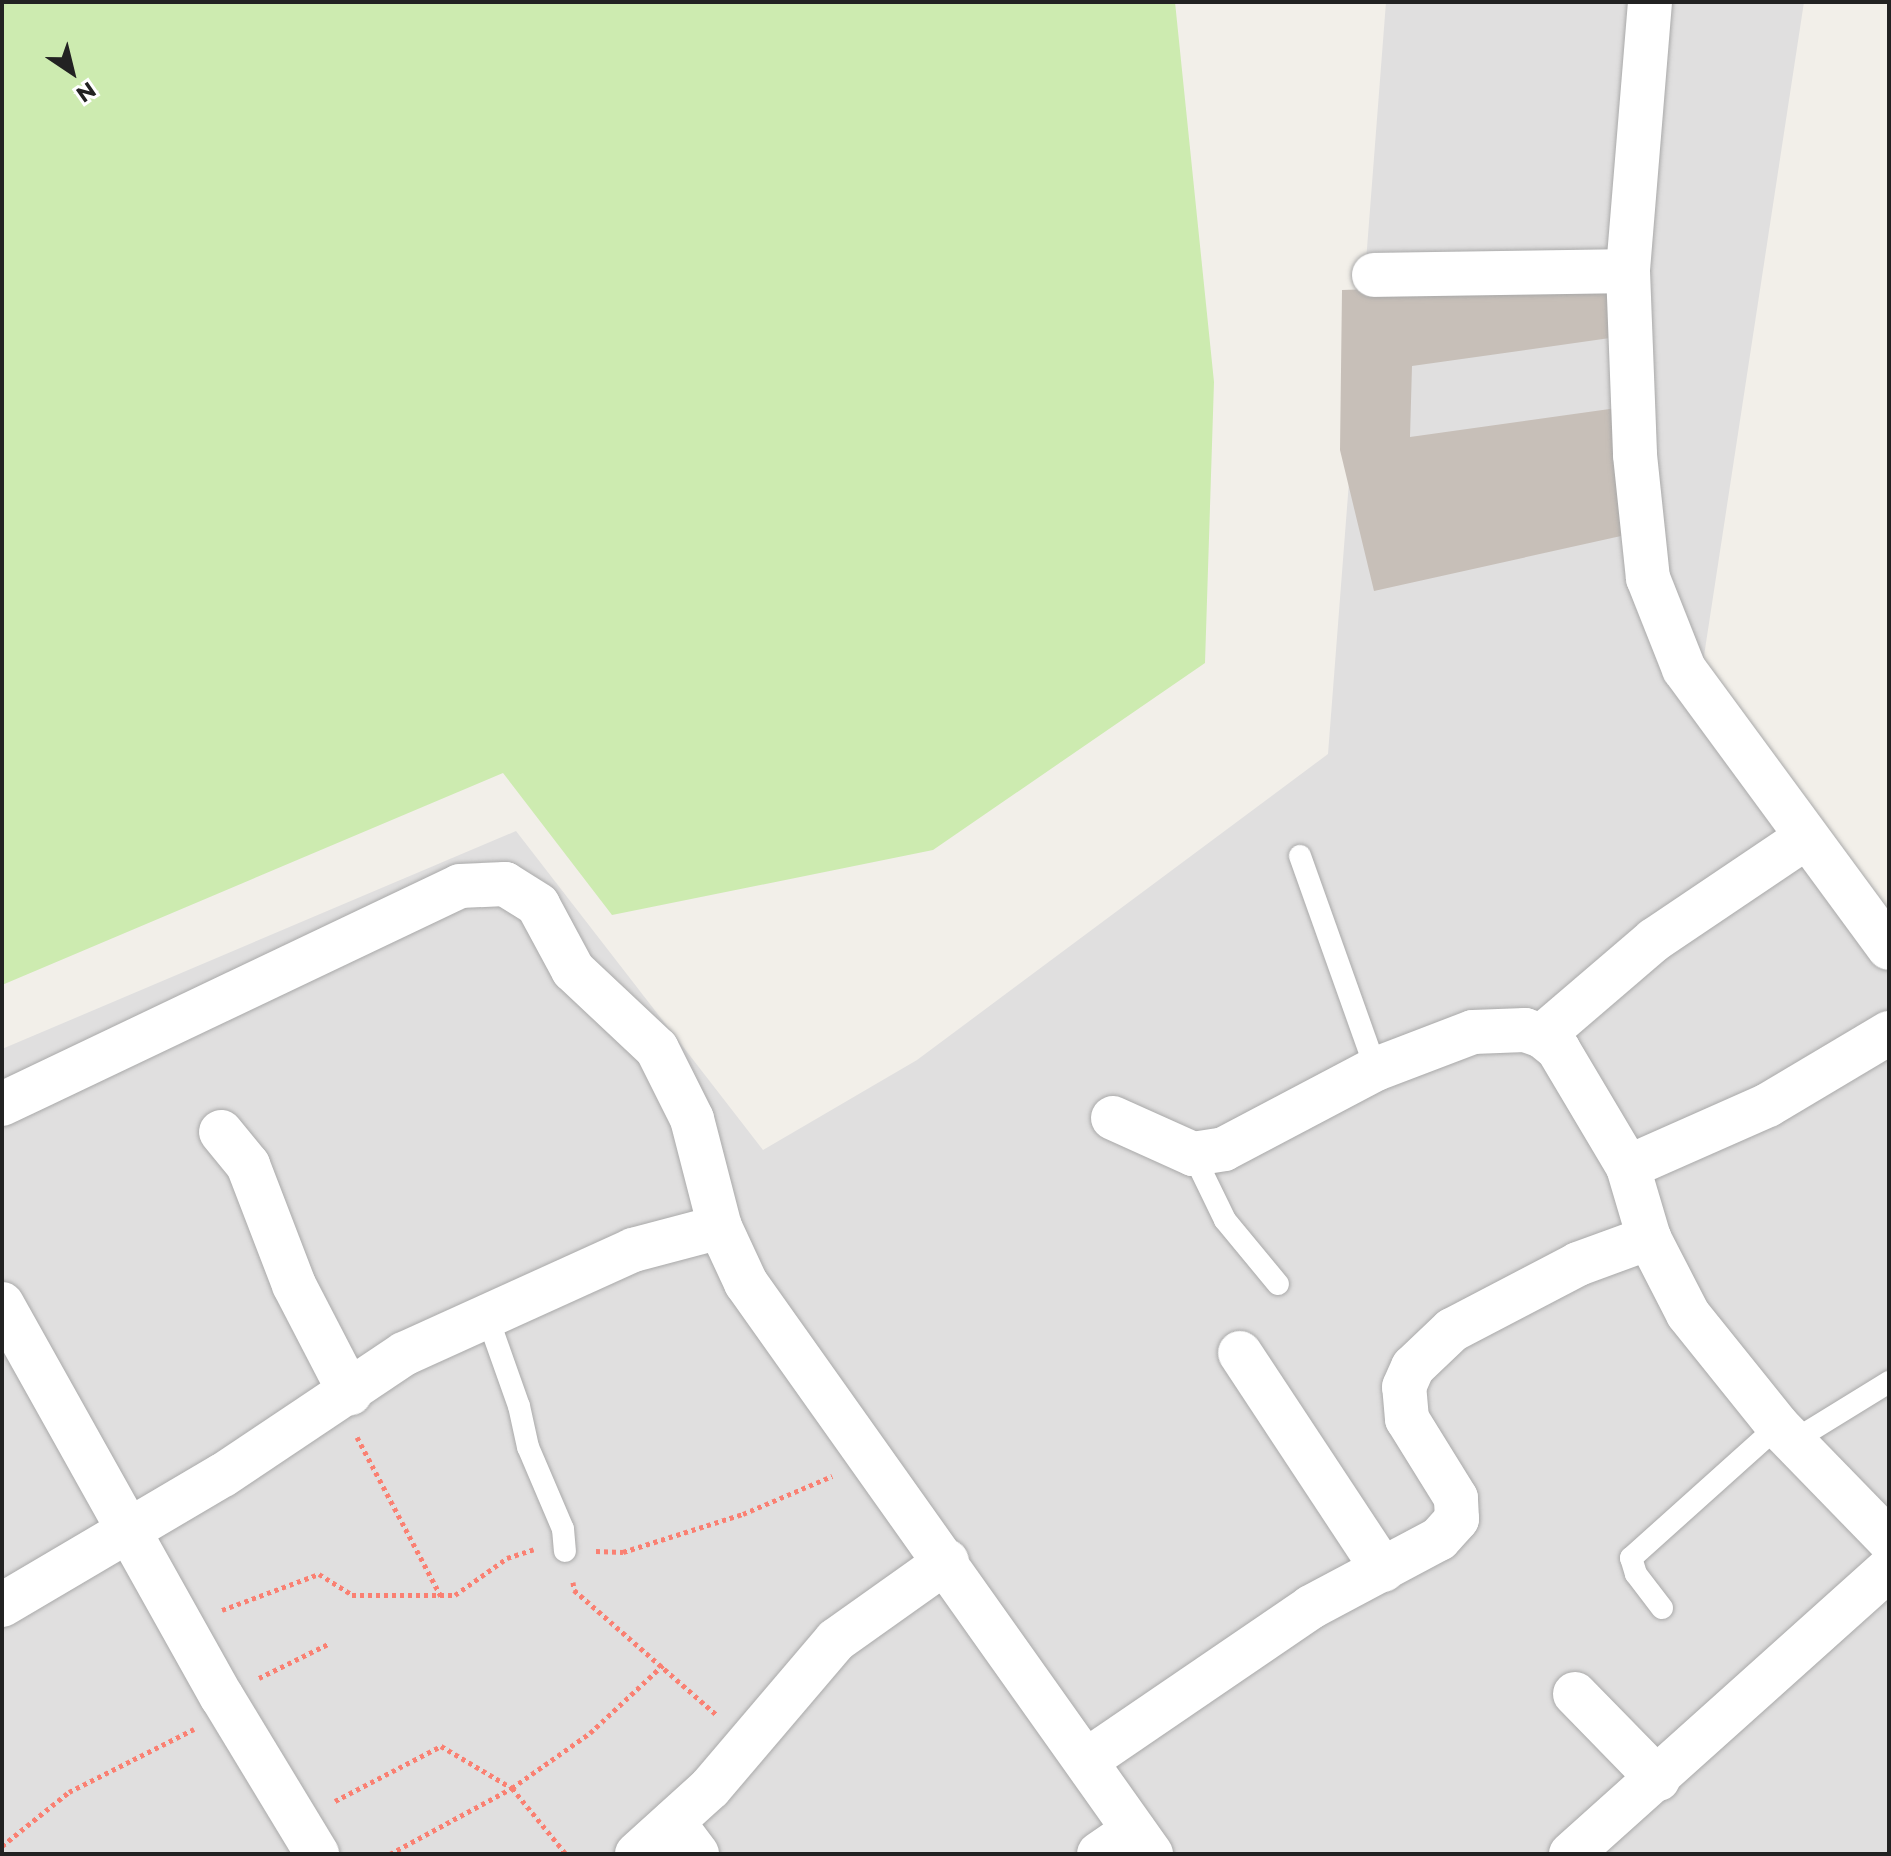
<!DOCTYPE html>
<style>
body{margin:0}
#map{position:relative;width:1891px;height:1856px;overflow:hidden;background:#f2efe9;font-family:Montserrat,sans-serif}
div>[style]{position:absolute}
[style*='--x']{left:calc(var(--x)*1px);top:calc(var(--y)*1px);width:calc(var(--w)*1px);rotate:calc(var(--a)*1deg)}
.residential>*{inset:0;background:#e0dfdf}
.grass>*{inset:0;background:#cdebb0}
.building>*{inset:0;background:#c7bfb8}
.path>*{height:5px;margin-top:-2.5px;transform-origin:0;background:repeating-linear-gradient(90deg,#fa8072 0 4px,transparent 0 8px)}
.roads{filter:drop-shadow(0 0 2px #a9a9a9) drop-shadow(0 0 2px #a9a9a9)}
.service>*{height:22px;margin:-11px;padding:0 11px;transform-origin:11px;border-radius:11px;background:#fff}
.minor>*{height:44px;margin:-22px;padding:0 22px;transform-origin:22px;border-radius:22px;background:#fff}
span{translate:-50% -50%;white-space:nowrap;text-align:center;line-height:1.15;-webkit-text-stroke:6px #fff;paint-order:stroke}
.frame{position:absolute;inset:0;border:4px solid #222;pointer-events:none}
.north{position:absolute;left:32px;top:32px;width:80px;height:80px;-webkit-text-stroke:6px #fff;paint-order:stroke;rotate:145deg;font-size:22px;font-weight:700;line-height:32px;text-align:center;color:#222}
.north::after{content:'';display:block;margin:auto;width:28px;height:36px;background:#222;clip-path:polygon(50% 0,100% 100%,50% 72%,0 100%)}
</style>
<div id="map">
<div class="residential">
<div style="clip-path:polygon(1386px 2px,1804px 2px,1702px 669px,1889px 935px,1889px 1854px,2px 1854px,2px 1049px,516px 831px,763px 1150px,917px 1060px,1328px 754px)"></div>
</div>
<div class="grass">
<div style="clip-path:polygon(2px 2px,1175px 2px,1214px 382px,1205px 663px,933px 850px,612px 915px,503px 773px,2px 985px)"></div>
</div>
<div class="building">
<div style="clip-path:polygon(1613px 281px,1610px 338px,1412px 366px,1410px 437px,1624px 407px,1630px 534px,1374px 591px,1340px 450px,1342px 290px)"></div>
</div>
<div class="path">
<div style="--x:357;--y:1437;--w:180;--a:62.2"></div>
<div style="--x:596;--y:1551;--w:27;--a:2"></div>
<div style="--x:623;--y:1552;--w:126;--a:-17.6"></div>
<div style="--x:743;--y:1514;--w:97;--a:-23.1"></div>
<div style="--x:573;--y:1582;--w:8;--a:83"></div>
<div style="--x:574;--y:1590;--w:190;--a:41.2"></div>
<div style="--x:222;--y:1610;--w:103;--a:-20.4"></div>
<div style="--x:319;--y:1574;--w:39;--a:32"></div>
<div style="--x:352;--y:1595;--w:103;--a:0"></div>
<div style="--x:455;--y:1595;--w:64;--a:-35.4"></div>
<div style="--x:507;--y:1558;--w:28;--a:-18"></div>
<div style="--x:259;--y:1678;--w:77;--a:-26.2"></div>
<div style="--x:335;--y:1801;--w:119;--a:-27.4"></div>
<div style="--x:441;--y:1746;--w:82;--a:30.6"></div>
<div style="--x:512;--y:1788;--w:85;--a:50.7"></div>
<div style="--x:2;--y:1846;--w:86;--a:-38.9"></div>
<div style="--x:69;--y:1792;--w:140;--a:-26.7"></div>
<div style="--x:390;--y:1854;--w:139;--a:-28.4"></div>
<div style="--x:512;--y:1788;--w:95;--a:-35.2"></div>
<div style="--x:590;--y:1733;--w:101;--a:-43"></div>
</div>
<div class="roads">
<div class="service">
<div style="--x:1300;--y:856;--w:226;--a:70.4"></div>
<div style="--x:1193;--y:1154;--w:73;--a:64.1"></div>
<div style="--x:1225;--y:1220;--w:83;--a:50.4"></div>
<div style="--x:486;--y:1313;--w:99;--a:70.5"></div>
<div style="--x:519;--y:1406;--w:42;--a:77.6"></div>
<div style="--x:528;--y:1447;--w:89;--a:66.9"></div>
<div style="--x:563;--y:1529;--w:22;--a:85"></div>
<div style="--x:1793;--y:1441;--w:113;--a:-31.6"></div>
<div style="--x:1662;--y:1608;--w:43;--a:-127.4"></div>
<div style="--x:1636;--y:1574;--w:17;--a:-107"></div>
<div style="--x:1631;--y:1558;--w:198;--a:-41.9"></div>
</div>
<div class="minor">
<div style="--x:1650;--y:2;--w:270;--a:94.7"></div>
<div style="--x:1628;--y:271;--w:184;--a:87.8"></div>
<div style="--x:1635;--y:455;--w:124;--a:84"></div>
<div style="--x:1648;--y:578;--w:98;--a:68.4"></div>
<div style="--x:1684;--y:669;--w:346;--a:53.7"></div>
<div style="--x:1374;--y:275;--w:254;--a:-0.9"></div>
<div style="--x:1542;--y:1036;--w:148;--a:-40.6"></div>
<div style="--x:1654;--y:940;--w:182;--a:-34"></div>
<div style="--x:2;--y:1104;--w:507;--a:-25.45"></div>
<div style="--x:460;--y:886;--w:45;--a:-2.5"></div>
<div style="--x:505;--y:884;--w:39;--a:32"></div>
<div style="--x:538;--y:905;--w:74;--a:61.7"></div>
<div style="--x:573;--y:970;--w:115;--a:43.2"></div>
<div style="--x:657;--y:1049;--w:78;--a:63.4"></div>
<div style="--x:692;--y:1119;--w:112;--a:75.5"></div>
<div style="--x:720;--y:1227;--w:62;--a:65.1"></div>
<div style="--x:746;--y:1283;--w:700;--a:54.65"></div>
<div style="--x:1113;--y:1118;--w:88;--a:24.2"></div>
<div style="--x:1193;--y:1154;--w:31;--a:-9"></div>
<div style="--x:1224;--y:1149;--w:172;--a:-27.8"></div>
<div style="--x:1376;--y:1069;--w:104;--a:-20.9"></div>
<div style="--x:1473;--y:1032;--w:52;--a:-2.2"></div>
<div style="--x:1525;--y:1030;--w:18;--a:19"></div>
<div style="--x:1542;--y:1036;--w:21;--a:39"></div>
<div style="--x:1558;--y:1049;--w:137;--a:59.3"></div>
<div style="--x:1628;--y:1167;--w:74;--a:73.5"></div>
<div style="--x:1649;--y:1238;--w:85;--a:62.8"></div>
<div style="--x:1688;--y:1314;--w:144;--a:51.2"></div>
<div style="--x:1778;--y:1426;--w:159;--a:45.8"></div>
<div style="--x:221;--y:1132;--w:43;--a:50.7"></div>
<div style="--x:248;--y:1165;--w:129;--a:69"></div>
<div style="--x:294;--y:1285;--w:122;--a:62.6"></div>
<div style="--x:1628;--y:1167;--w:153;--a:-23.9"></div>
<div style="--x:1768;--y:1105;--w:141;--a:-30.8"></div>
<div style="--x:2;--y:1304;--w:450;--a:60.8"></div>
<div style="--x:222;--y:1697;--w:184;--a:58.8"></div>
<div style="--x:1240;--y:1353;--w:260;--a:56.6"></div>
<div style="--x:2;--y:1605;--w:256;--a:-30.5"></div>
<div style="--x:223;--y:1475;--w:218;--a:-33.8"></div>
<div style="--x:404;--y:1354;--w:252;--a:-24.4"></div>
<div style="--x:633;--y:1250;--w:90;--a:-14.8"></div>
<div style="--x:1575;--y:1694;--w:119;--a:45.7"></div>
<div style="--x:1087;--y:1760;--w:271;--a:-34.3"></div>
<div style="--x:1311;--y:1607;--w:145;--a:-28"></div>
<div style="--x:1439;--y:1539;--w:27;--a:-48"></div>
<div style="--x:1457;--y:1519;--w:21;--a:-93"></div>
<div style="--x:1456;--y:1498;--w:93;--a:-121.8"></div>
<div style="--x:1407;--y:1419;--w:32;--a:-95"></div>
<div style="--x:1404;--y:1387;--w:22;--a:-66"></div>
<div style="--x:1413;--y:1367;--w:54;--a:-43.5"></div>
<div style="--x:1452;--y:1330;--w:142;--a:-27.6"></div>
<div style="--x:1578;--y:1264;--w:76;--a:-20.1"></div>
<div style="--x:673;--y:1822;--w:40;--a:53"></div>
<div style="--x:637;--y:1854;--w:98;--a:-42.1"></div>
<div style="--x:710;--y:1788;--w:194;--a:-49.6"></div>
<div style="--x:836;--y:1640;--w:136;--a:-35.4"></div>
<div style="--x:1099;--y:1854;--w:42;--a:-34.4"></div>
<div style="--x:1571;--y:1854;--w:427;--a:-41.9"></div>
</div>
</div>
<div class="frame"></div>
<div class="north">N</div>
</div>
